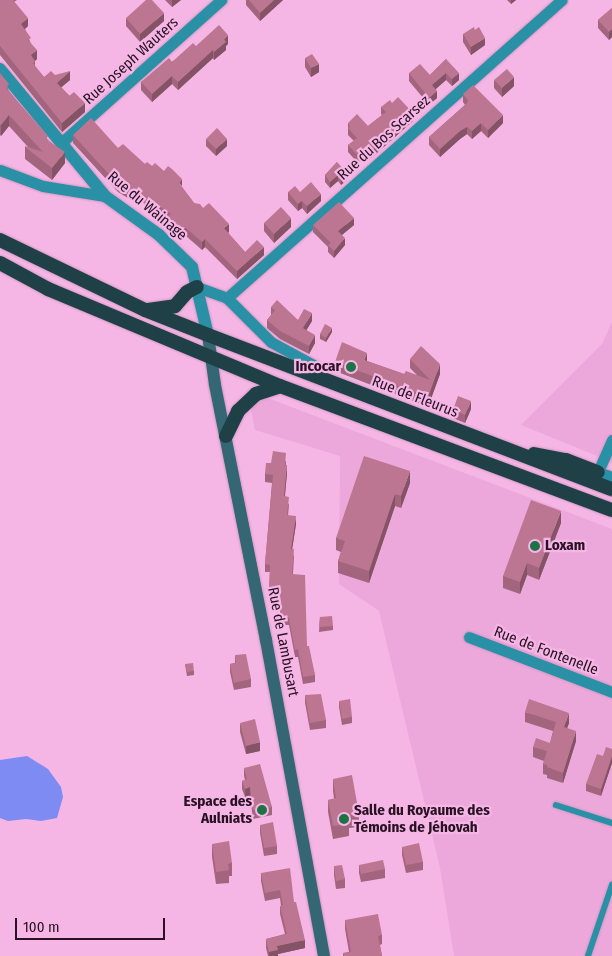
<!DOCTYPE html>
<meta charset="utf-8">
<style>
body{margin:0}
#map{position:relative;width:612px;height:956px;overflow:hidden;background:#f5b6e5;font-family:"Fira Sans Condensed",sans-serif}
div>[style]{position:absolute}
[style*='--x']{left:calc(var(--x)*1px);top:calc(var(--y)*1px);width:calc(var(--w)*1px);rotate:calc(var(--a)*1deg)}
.built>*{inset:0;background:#eca8db}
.water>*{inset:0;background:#7d8bf2}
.roads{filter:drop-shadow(0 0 1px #d098c2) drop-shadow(0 0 1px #d098c2)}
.service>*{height:5.5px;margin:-2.75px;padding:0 2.75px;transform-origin:2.75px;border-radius:2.75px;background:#2990a6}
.minor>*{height:11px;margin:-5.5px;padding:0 5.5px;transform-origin:5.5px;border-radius:5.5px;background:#2990a6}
.tertiary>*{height:12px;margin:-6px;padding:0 6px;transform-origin:6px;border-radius:6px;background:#2990a6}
.secondary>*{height:12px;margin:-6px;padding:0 6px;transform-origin:6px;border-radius:6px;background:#346673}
.trunk>*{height:14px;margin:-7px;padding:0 7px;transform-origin:7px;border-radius:7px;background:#204048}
.wall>*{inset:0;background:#a3657d}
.shaded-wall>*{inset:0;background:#845366}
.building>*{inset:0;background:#bd7691}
.dots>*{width:14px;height:14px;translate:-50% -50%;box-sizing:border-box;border:2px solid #f5b6e5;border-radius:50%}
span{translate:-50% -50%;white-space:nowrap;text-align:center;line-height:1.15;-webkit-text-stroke:4.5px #f5b6e5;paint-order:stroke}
.street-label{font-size:15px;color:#271122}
.poi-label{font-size:15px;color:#271122;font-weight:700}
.right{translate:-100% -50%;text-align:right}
.left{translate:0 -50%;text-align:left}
.scale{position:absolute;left:15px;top:918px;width:150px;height:22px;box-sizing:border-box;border:2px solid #271122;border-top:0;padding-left:6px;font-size:15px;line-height:18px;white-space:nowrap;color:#271122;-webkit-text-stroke:4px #f5b6e5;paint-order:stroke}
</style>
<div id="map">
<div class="built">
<div style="clip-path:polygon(612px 322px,612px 462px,521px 425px,602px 344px)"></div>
<div style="clip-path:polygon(247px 390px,612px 529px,612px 956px,454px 956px,440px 868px,379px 611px,339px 584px,340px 456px,255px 430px)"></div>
</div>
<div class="water">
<div style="clip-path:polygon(27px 756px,48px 769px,61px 787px,63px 797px,57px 818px,41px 821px,26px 819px,8px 821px,0 818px,0 760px)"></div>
</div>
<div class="roads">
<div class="service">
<div style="--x:556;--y:805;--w:59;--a:17.8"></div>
<div style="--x:588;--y:956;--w:75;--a:-71.3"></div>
</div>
<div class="minor">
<div style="--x:61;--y:143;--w:215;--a:-41.8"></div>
<div style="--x:0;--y:170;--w:46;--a:20.4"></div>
<div style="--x:43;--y:186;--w:63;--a:9.2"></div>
<div style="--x:197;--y:287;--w:32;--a:20"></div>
<div style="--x:227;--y:298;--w:62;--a:45"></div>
<div style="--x:271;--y:342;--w:50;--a:28.6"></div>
<div style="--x:227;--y:298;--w:448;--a:-41.7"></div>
<div style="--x:612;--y:440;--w:35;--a:114"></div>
<div style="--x:598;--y:472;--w:15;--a:20"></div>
<div style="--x:469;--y:637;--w:153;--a:21"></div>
</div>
<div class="tertiary">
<div style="--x:0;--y:69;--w:165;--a:50.4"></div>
<div style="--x:105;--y:196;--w:67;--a:35.8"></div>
<div style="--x:159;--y:235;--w:46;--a:44.1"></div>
<div style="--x:192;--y:267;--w:70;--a:76.8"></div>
</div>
<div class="secondary">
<div style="--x:208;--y:335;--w:50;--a:82"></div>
<div style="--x:215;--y:385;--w:260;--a:78.7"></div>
<div style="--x:266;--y:640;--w:321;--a:79.6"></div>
</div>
<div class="trunk">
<div style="--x:0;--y:240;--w:161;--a:25.8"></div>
<div style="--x:145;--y:310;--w:68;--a:21.6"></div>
<div style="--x:208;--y:335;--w:432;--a:20.9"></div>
<div style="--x:0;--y:263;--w:55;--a:28.4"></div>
<div style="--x:48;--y:289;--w:251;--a:22.7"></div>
<div style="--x:280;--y:386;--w:354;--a:20.5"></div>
<div style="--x:148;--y:310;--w:27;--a:-8"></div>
<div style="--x:175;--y:306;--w:18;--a:-49"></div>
<div style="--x:187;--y:292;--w:11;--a:-27"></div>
<div style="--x:226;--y:436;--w:28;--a:-64"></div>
<div style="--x:238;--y:411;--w:25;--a:-43"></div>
<div style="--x:256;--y:394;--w:25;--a:-18"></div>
<div style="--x:534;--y:454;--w:33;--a:11"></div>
<div style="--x:566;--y:460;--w:34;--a:21"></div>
</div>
</div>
<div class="wall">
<div style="clip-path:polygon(0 0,17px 0,14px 2px,28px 26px,25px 29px,37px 59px,35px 61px,35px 67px,44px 77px,55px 75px,70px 80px,61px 87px,85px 112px,62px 132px,0 55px)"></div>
<div style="clip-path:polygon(165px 0,181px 0,172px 7px)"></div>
<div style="clip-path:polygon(246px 0,283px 0,260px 21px,246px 5px)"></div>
<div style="clip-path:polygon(507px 0,516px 0,511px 4px)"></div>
<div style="clip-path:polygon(612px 8px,612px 37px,609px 40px,598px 28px,598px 20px)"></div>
<div style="clip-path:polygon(126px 18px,164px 21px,140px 42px,126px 26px)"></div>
<div style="clip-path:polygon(463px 34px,485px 45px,471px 55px,463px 42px)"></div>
<div style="clip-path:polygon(228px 44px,226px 46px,226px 50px,214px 60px,213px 58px,178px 90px,172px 84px,152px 102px,141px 90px,141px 82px,196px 46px)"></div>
<div style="clip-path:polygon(305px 58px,319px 72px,311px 77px,305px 67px)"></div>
<div style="clip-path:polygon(446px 59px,459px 80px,452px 86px,446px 80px,436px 89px,437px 98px,429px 105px,409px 81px,409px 73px,430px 75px)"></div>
<div style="clip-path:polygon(0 73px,9px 91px,48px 140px,65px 163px,52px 180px,25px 159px,25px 147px,28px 147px,9px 126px,1px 136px,0 135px)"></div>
<div style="clip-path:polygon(494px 80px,514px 86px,502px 97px,494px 88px)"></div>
<div style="clip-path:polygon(463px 94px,503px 123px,488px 138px,481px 131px,472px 139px,467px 134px,460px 139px,440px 157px,429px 145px,429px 137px,465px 105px,463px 102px)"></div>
<div style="clip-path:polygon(392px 103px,414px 120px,369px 160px,365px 155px,358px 163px,348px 152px,348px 145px,354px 141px,348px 135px,348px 123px,368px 126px,382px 115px,381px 114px,381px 107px)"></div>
<div style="clip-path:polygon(73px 135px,118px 148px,145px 164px,152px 166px,182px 187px,194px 203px,203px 208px,229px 232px,228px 233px,245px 252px,264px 255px,237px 279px,205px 247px,202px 250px,186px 236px,182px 239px,168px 224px,168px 220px,139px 200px,136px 203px,118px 192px,73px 143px)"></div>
<div style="clip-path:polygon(206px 139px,227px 146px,216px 156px,206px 146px)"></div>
<div style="clip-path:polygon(337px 162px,347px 180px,341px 185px,338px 181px,330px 188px,325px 182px,325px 175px)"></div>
<div style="clip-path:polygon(288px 192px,300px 192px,321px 201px,307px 214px,302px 208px,298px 211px,288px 200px)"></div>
<div style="clip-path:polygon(264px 223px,291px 227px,274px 243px,264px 231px)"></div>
<div style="clip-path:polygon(313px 225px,354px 225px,342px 235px,345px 245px,334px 258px,328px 252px,328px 247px,313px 232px)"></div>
<div style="clip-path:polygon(271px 307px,298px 320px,312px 321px,306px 330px,315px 343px,309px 354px,280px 339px,267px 328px,267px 320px,271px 315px)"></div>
<div style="clip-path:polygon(332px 332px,326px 342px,320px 339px,320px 334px)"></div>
<div style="clip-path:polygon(410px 359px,440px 374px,428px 407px,335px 371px,335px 362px,367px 361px,404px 374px,417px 375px,410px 368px)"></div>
<div style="clip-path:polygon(471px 409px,465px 423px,453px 418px,453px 410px)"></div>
<div style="clip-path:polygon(286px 461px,286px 465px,287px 473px,285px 496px,289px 505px,288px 516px,296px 524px,292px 549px,294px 557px,293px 574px,307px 646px,315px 675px,315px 682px,303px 684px,298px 657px,295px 657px,289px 625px,281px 625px,279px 595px,269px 594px,270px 572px,265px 572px,265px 564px,272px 483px,265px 482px,265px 474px,271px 463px)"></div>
<div style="clip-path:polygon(410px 483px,401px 508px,395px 506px,369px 583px,338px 573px,338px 561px,341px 552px,336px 550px,336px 538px)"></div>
<div style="clip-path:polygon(561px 523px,539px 580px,527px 575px,520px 594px,503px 588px,503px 576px)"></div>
<div style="clip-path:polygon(320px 617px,333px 626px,333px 630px,319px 632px)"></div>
<div style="clip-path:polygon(235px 655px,251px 679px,251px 687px,234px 690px,230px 672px,230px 664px,235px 663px)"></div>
<div style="clip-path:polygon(185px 664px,194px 671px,194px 675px,187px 676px)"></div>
<div style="clip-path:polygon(305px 695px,326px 720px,326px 728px,310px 730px,305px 703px)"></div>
<div style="clip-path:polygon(339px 701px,352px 717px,352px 723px,342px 725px,339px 707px)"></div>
<div style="clip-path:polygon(525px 712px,569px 723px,567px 728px,576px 741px,563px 783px,547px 778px,547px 775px,543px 774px,543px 764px,544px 761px,533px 757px,533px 747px,550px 743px,553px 731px,525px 722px)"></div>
<div style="clip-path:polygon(240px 723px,260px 751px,246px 754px,240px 732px)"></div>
<div style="clip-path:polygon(612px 749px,612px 763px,601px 796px,586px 791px,586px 784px,603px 756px)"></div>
<div style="clip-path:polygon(244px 768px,272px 807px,272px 815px,253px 819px,250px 796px,245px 797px,242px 789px,242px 781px,245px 780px,244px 776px)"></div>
<div style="clip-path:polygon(333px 779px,359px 814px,359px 827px,349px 828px,349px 836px,333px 839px,328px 812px,328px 800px,334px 799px,333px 791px)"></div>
<div style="clip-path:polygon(260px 825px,277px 846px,277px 854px,264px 856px,260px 833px)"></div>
<div style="clip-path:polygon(212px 844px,232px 863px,232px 876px,229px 876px,229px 883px,216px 884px,212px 857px)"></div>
<div style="clip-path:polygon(402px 847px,423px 862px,423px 870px,406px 873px,402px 855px)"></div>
<div style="clip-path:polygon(359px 865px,385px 869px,385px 878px,361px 882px,359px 873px)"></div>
<div style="clip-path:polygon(334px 866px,345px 879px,345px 888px,336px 889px,334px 875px)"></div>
<div style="clip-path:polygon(261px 873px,294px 902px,305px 948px,278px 954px,278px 956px,268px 956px,266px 948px,266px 939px,285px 934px,280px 914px,280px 906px,281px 906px,280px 898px,265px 901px,261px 881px)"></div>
<div style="clip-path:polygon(345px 920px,382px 935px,382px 944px,380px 945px,382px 956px,343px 956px,343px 953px,349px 952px,345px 929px)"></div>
</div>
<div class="shaded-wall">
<div style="clip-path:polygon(172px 0,181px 0,172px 7px)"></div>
<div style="clip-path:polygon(274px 0,283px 0,260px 21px,260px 13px)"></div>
<div style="clip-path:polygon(511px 0,516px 0,511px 4px)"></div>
<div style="clip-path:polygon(164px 13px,164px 21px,140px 42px,140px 34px)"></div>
<div style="clip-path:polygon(28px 18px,28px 26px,21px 32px,21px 24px)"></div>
<div style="clip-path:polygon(612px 29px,612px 37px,609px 40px,609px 32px)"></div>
<div style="clip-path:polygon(228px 35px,228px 44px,226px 46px,226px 50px,214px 60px,214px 52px,224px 39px)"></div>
<div style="clip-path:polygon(485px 38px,485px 45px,471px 55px,471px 47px)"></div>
<div style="clip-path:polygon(37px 50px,37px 59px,31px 64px,31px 55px)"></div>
<div style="clip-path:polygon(213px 50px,213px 58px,178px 90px,178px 82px)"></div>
<div style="clip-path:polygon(319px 64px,319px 72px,311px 77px,311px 68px)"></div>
<div style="clip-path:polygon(70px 71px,70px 80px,57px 91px,57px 83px)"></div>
<div style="clip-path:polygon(446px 73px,446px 80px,432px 92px,432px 85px)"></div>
<div style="clip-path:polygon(459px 73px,459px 80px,452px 86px,452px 79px)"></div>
<div style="clip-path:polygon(172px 76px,172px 84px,152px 102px,152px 94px)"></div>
<div style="clip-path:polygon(514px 77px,514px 86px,502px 97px,502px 88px)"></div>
<div style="clip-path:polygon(437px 91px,437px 98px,429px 105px,429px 98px)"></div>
<div style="clip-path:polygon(85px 103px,85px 112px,62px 132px,62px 123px)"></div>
<div style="clip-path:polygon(414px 114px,414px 120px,369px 160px,369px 153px)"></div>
<div style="clip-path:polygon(9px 115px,9px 126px,1px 136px,1px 125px)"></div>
<div style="clip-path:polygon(503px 115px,503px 123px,488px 138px,488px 130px)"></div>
<div style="clip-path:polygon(481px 123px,481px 131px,472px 139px,472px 131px)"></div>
<div style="clip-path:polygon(467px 127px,467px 134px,460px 139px,440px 157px,440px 149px,460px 131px)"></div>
<div style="clip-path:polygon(227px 139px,227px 146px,216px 156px,216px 149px)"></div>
<div style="clip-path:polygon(365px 149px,365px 155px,358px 163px,358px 156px)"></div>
<div style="clip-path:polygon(65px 152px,65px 163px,52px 180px,52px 168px)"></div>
<div style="clip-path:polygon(347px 173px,347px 180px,341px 185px,341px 178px)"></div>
<div style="clip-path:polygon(338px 175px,338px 181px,330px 188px,330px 182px)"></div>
<div style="clip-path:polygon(182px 179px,182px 186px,179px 183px)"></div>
<div style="clip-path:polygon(139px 192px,139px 200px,136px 203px,136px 195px)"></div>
<div style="clip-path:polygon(321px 194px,321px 201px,307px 214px,307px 206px)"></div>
<div style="clip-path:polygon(302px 201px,302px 208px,298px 211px,298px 204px)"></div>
<div style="clip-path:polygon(291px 218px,291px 227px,274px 243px,274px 234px)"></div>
<div style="clip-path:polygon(354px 218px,354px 225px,338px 238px,338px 231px)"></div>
<div style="clip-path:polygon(229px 224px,229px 232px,224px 236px,224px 228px)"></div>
<div style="clip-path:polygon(186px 228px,186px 236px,182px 239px,182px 231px)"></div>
<div style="clip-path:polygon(345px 238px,345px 245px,334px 258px,334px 251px)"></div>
<div style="clip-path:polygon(205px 239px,205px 247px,202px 250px,202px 242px)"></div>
<div style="clip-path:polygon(264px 247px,264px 255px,237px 279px,237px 271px)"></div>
<div style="clip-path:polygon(312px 313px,312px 321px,303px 336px,303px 328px)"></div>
<div style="clip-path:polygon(332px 328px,332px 332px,326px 342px,326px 338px)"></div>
<div style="clip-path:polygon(315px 335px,315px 343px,309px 354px,309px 346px)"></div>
<div style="clip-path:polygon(367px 353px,367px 362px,364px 360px)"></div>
<div style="clip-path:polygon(440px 364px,440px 374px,428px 407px,428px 397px)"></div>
<div style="clip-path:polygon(471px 401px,471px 409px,465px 423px,465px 415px)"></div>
<div style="clip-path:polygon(287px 465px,287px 473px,284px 504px,284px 496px)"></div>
<div style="clip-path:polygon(410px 471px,410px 483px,401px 508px,401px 496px)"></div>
<div style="clip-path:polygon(395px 494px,395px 506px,369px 583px,369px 571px)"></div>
<div style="clip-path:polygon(561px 511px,561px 523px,539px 580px,539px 568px)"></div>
<div style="clip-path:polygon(296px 516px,296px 524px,291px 557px,291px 549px)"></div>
<div style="clip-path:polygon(527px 563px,527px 575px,520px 594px,520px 582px)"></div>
<div style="clip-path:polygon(569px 713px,569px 723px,564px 737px,564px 727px)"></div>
<div style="clip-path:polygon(576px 731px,576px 741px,563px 783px,563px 773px)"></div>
<div style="clip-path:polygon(260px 742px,260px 751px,246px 754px,246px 746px)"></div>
<div style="clip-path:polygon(612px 756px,612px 763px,601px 796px,601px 789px)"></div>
<div style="clip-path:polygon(250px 787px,250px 796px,245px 797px,245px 789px)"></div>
<div style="clip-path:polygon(305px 940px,305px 948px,278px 954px,278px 956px,269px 956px,269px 952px,277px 946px)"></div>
</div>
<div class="building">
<div style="clip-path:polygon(0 0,13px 0,28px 18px,21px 24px,31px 38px,28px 40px,37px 50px,31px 55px,35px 61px,33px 63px,44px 77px,51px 71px,55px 75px,70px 71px,57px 83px,69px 96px,74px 92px,85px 103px,62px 123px,0 46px)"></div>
<div style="clip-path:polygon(146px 0,152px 0,164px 13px,140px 34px,126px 18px)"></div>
<div style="clip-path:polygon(249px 0,274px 0,260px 13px)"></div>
<div style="clip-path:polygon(612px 8px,612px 29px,609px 32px,598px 20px)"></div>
<div style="clip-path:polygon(219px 25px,228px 35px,224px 39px,226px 42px,214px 52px,213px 50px,178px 82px,172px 76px,152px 94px,141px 82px,169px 58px,172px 62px,193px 43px,196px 46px)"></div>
<div style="clip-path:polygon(474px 27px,475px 30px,479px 27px,485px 38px,471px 47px,463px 34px)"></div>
<div style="clip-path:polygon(312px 54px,319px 64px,311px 68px,305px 58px)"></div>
<div style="clip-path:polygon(446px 59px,459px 73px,452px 79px,446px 73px,432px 85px,437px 91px,429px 98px,409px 73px,420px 64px,430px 75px)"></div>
<div style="clip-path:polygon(507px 69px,514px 77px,502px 88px,494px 80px)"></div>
<div style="clip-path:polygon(0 73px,9px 84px,6px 88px,48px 136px,46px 139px,65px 152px,52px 168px,25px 147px,25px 146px,43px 152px,9px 115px,1px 125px,0 124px)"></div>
<div style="clip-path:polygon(473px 85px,503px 115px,488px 130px,481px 123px,472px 131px,467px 127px,460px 131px,440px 149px,429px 137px,467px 103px,468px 100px,463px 94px)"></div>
<div style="clip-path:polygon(398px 97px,414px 114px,369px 153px,365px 149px,358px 156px,348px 145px,357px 138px,348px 128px,350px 126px,348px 123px,357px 114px,368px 126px,386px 112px,381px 107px,390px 100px,392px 103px)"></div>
<div style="clip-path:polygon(91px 118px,118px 148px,123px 144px,145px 164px,147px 162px,152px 166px,155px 163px,164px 171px,168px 166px,172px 169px,182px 179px,179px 183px,194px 203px,200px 204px,203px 208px,209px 203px,229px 224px,224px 228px,245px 252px,257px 240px,264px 247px,237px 271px,205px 239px,202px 242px,186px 228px,182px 231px,168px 216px,171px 214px,139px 192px,136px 195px,118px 184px,73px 135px)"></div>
<div style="clip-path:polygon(217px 128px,227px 139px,216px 149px,206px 139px)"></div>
<div style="clip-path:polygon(337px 162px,347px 173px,341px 178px,338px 175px,330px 182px,325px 175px)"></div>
<div style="clip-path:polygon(311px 182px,321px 194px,307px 206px,302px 201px,298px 204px,288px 192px,295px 186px,300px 192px)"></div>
<div style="clip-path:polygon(339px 202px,354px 218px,338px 231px,345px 238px,334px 251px,328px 245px,331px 243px,313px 225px)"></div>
<div style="clip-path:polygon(281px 207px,291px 218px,274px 234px,264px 223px)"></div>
<div style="clip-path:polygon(277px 300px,298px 320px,304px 309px,312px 313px,303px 328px,315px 335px,309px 346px,280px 331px,267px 320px,275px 310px,271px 307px)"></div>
<div style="clip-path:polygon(325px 324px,332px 328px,326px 338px,320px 334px)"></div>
<div style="clip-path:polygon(342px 342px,367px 353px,364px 360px,404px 374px,406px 371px,430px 380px,410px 359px,421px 346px,440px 364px,428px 397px,335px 362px)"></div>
<div style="clip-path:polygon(458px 396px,471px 401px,465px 415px,453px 410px)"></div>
<div style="clip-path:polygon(273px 451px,286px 453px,285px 465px,287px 465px,284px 496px,289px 497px,287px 515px,296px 516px,291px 549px,294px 549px,292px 574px,305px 575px,307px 646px,309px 646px,315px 675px,303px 677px,298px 649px,295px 650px,289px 618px,281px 617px,279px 587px,269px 587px,270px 565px,265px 564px,273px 475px,265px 474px,266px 463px,271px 463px)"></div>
<div style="clip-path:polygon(364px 456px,410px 471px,401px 496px,395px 494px,369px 571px,338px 561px,345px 541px,336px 538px)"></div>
<div style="clip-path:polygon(531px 500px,561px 511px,539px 568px,527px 563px,520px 582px,503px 576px)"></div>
<div style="clip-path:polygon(332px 616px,333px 626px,319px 627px,320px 617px)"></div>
<div style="clip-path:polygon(246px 654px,251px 679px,234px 683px,230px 664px,236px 663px,235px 655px)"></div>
<div style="clip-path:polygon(193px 663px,194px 671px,187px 672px,185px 664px)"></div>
<div style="clip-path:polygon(321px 694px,326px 720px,310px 723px,305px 695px)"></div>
<div style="clip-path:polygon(350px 699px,352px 717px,342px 719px,339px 701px)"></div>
<div style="clip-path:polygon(529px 699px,569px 713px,564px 727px,576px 731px,563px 773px,547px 767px,547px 765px,543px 764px,547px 751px,533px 747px,536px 738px,550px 743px,556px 722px,525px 712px)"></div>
<div style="clip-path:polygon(255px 719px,260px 742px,246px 746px,240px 723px)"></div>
<div style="clip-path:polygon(606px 747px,612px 749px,612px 756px,601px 789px,586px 784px,597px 754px,603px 756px)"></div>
<div style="clip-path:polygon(260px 764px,272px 807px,253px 810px,250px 787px,245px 789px,242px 781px,247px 779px,244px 768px)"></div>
<div style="clip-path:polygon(352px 775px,359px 814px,348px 816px,349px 824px,333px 826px,328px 800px,336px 798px,333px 779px)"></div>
<div style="clip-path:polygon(273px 822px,277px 846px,264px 848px,260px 825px)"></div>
<div style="clip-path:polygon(229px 841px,232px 863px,228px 864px,229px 870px,216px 872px,212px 844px)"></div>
<div style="clip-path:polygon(419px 843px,423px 862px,406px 865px,402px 847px)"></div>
<div style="clip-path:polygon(383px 860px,385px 869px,361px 874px,359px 865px)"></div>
<div style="clip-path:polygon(342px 865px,345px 879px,336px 881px,334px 866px)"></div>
<div style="clip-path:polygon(290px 868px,294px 902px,296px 902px,305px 940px,277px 946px,278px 950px,269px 952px,266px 939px,287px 934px,280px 906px,283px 905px,280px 890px,265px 893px,261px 873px)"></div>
<div style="clip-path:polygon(378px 914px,382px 935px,378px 936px,382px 956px,344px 956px,343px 953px,351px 952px,345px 920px)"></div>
</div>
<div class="dots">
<div style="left:351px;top:367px;background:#1c7346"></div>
<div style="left:535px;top:546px;background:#1c7346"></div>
<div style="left:262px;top:810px;background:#1c7346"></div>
<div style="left:344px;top:819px;background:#1c7346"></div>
</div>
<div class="street-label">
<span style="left:131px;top:61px;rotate:-42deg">Rue Joseph Wauters</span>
<span style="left:384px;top:138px;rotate:-42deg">Rue du Bos Scarsez</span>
<span style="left:147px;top:206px;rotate:40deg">Rue du Wainage</span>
<span style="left:415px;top:397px;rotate:21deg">Rue de Fleurus</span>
<span style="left:283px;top:642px;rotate:79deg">Rue de Lambusart</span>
<span style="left:546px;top:651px;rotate:21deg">Rue de Fontenelle</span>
</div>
<div class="poi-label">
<span class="right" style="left:341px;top:367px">Incocar</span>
<span class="left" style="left:545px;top:546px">Loxam</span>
<span class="right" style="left:252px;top:810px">Espace des<br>Aulniats</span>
<span class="left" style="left:354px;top:819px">Salle du Royaume des<br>Témoins de Jéhovah</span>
</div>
<div class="scale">100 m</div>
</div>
